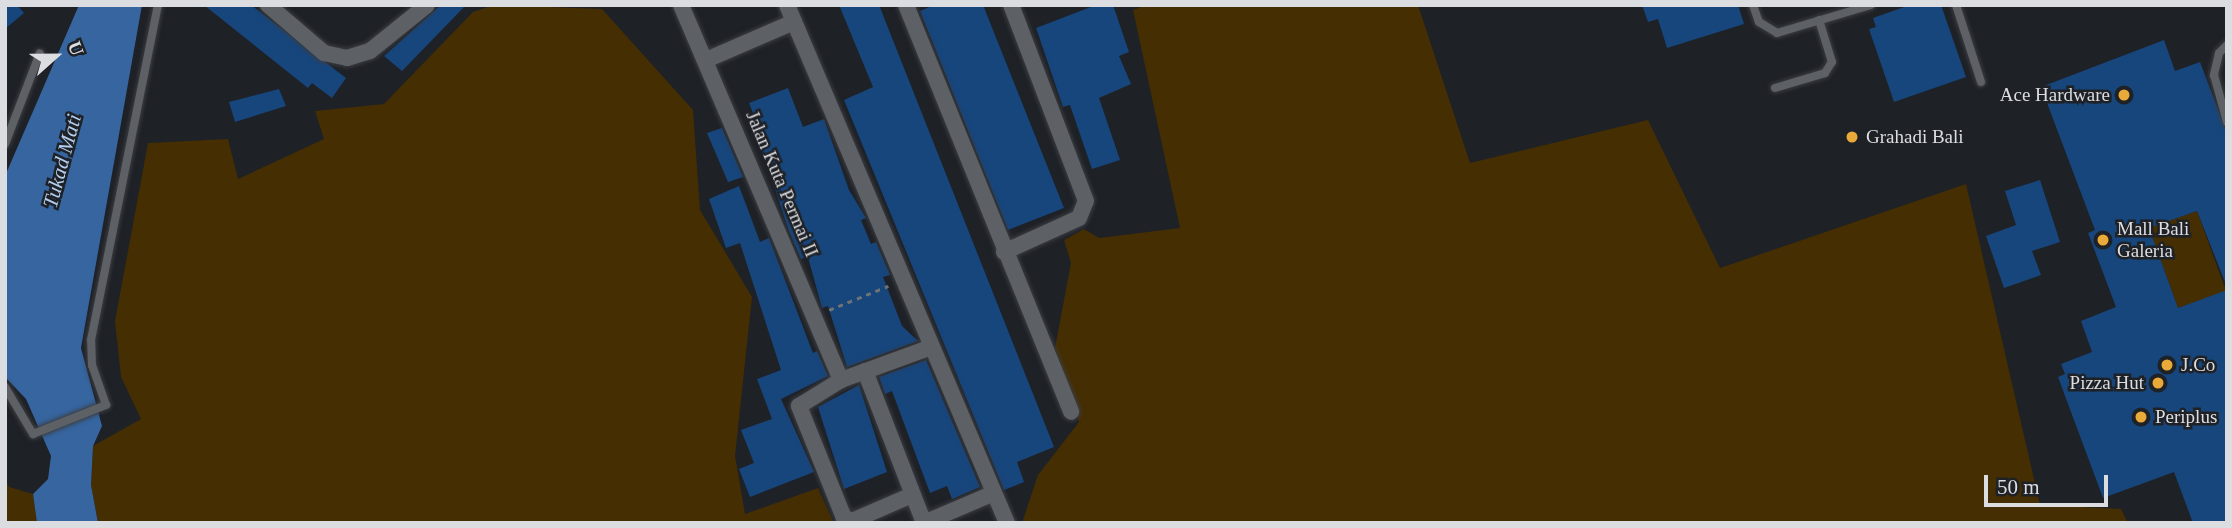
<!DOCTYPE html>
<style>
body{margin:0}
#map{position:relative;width:2232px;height:528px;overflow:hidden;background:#1e2126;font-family:Georgia,serif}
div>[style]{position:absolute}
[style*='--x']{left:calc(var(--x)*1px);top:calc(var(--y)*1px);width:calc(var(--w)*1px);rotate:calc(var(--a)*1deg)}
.green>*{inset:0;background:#452e02}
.water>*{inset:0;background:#36659f}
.building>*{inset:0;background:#17467d}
.path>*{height:2.5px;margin-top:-1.25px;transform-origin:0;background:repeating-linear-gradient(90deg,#6f7276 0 5px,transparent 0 10px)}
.roads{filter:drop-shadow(0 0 2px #3b3d41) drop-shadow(0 0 2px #3b3d41)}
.lane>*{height:8px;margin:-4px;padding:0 4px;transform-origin:4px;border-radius:4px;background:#5d6166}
.street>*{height:16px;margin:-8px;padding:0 8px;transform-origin:8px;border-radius:8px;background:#5d6166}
.dots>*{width:19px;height:19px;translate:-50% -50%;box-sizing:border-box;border:4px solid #1e2126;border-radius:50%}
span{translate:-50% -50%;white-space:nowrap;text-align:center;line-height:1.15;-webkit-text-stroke:5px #1e2126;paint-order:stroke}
.poi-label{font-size:19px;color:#dbdde0}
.right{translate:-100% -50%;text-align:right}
.left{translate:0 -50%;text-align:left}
.street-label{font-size:19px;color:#dbdde0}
.water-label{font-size:21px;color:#b4ceef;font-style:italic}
.frame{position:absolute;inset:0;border:7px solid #dbdde0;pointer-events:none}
.north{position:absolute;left:21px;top:21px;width:70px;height:70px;-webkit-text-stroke:5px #1e2126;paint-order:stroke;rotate:69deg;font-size:19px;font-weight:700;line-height:28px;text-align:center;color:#dbdde0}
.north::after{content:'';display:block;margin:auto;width:24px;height:32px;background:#dbdde0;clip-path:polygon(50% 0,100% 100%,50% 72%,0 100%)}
.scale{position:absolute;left:1984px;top:475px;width:124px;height:32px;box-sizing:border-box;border:4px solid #dbdde0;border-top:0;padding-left:9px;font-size:21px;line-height:24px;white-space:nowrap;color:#dbdde0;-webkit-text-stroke:5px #1e2126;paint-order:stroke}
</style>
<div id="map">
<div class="green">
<div style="clip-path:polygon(494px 5px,602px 9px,693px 110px,700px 210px,752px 297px,735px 456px,745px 514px,818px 488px,834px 523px,98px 523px,91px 485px,93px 446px,141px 419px,121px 377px,115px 321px,148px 143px,228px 139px,238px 179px,324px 139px,315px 111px,384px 104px,473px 12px)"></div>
<div style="clip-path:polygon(1146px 5px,1418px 5px,1470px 163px,1648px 120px,1720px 268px,1966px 184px,2040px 505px,2121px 509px,2128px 523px,1022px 523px,1038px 475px,1079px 422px,1055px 348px,1071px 263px,1064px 240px,1084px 229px,1099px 238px,1180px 228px,1133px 10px)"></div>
<div style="clip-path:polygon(2197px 211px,2226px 291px,2178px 308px,2149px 228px)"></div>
<div style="clip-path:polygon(5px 480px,9px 487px,33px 494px,37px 523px,5px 523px)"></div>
</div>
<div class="water">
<div style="clip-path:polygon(79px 5px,142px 5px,81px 348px,102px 426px,93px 446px,91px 485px,98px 523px,37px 523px,33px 494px,48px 479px,51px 456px,26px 399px,5px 377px,5px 176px)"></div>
</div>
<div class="building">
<div style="clip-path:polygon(5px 5px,17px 5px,24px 13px,5px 29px)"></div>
<div style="clip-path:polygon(204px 5px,251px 5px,346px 78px,332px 98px,312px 83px,308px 88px)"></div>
<div style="clip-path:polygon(441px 5px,466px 5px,402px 71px,384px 56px)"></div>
<div style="clip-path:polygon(839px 5px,879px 5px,1054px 447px,1017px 462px,1024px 482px,1004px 490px,844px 100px,873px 87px)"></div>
<div style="clip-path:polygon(934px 5px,983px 5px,1064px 208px,1008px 230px,920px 11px)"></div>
<div style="clip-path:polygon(1096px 5px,1113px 5px,1129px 52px,1119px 56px,1131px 84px,1099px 98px,1120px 160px,1092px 169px,1070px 105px,1063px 107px,1036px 28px)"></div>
<div style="clip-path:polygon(1642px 5px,1738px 5px,1744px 24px,1667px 48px,1658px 19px,1648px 22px)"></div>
<div style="clip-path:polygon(1910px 5px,1941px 5px,1966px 77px,1894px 102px,1869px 29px,1876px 27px,1873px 18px)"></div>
<div style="clip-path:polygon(2164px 40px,2175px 71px,2200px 62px,2227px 133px,2227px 287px,2197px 211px,2149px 228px,2178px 308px,2227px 290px,2227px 523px,2193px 523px,2174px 472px,2103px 498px,2058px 377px,2065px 374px,2061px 364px,2092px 352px,2081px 321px,2116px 307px,2088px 233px,2095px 230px,2041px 87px)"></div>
<div style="clip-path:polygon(788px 88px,803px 127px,824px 119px,849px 190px,866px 218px,861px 220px,871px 244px,876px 242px,890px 275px,883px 277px,902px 326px,918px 341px,847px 367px,828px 306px,822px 308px,808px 257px,801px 259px,789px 231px,755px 130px,759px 128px,749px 103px)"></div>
<div style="clip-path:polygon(279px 89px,286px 106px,235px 122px,229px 102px)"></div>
<div style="clip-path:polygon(722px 128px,743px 177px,728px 182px,707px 133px)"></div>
<div style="clip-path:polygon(2040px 180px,2060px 242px,2032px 251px,2041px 275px,2004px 288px,1986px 236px,2016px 225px,2005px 191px)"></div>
<div style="clip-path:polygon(739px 186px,760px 242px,769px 238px,813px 353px,817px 351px,828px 376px,781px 399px,814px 472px,750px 497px,739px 469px,754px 463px,741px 430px,772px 419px,757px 379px,781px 370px,740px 243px,726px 248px,709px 199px)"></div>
<div style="clip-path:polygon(926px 360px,980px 487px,952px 499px,947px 486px,930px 493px,892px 391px,885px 394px,879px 377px)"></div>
<div style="clip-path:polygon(859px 385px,887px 472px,844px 489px,818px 407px)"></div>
</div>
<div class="path">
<div style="--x:829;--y:310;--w:64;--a:-22.1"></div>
</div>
<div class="roads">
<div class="lane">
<div style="--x:1753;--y:5;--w:18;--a:71"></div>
<div style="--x:1759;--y:22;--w:21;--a:31"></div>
<div style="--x:1777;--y:33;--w:98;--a:-16.6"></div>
<div style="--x:1956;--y:5;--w:81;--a:72"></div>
<div style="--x:2227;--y:45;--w:11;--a:135"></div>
<div style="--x:2219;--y:53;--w:23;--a:103"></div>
<div style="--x:2214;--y:75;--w:49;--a:74.5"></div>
<div style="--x:1775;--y:88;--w:52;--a:-16.7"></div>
<div style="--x:1825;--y:73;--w:13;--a:-58"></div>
<div style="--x:1832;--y:62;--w:44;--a:-107.2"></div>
<div style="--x:5;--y:144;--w:97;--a:-69"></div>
<div style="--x:5;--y:387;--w:55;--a:59.2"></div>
<div style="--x:33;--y:434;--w:79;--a:-21.7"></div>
<div style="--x:106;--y:405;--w:42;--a:-109.3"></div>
<div style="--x:92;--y:365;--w:25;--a:-92"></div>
<div style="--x:91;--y:340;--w:342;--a:-78.7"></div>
</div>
<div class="street">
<div style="--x:268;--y:5;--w:74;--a:40.6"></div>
<div style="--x:324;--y:53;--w:24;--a:12"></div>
<div style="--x:347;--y:58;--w:24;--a:-17"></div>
<div style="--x:370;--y:51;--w:73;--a:-38.9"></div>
<div style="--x:681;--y:5;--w:408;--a:66.9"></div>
<div style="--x:787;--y:5;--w:563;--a:66.99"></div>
<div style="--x:906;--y:5;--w:439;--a:67.9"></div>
<div style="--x:706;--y:60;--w:96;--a:-23.4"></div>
<div style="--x:1004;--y:252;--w:82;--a:-24.4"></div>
<div style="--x:1079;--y:218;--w:18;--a:-68"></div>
<div style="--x:1086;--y:201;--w:210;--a:-110.9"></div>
<div style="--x:865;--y:371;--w:163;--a:68.8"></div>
<div style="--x:912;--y:495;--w:65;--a:156.6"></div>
<div style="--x:852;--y:521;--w:9;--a:-159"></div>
<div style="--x:844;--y:518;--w:121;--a:-111.9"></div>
<div style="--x:799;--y:406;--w:49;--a:-31.8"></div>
<div style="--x:841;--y:380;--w:96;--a:-20.1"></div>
<div style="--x:924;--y:523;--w:76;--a:-23.2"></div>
</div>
</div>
<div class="dots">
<div style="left:2124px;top:95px;background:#eaaa39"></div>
<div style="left:1852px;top:137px;background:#eaaa39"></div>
<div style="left:2103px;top:240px;background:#eaaa39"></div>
<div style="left:2167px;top:365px;background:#eaaa39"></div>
<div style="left:2158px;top:383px;background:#eaaa39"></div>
<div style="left:2141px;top:417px;background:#eaaa39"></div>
</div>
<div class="poi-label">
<span class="right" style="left:2110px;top:95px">Ace Hardware</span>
<span class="left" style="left:1866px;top:137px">Grahadi Bali</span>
<span class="left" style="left:2117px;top:240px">Mall Bali<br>Galeria</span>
<span class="left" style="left:2181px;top:365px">J.Co</span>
<span class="right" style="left:2144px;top:383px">Pizza Hut</span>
<span class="left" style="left:2155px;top:417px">Periplus</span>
</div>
<div class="street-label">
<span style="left:782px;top:184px;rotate:67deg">Jalan Kuta Permai II</span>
</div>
<div class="water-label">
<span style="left:62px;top:161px;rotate:-75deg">Tukad Mati</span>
</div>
<div class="frame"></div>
<div class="north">U</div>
<div class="scale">50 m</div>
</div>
